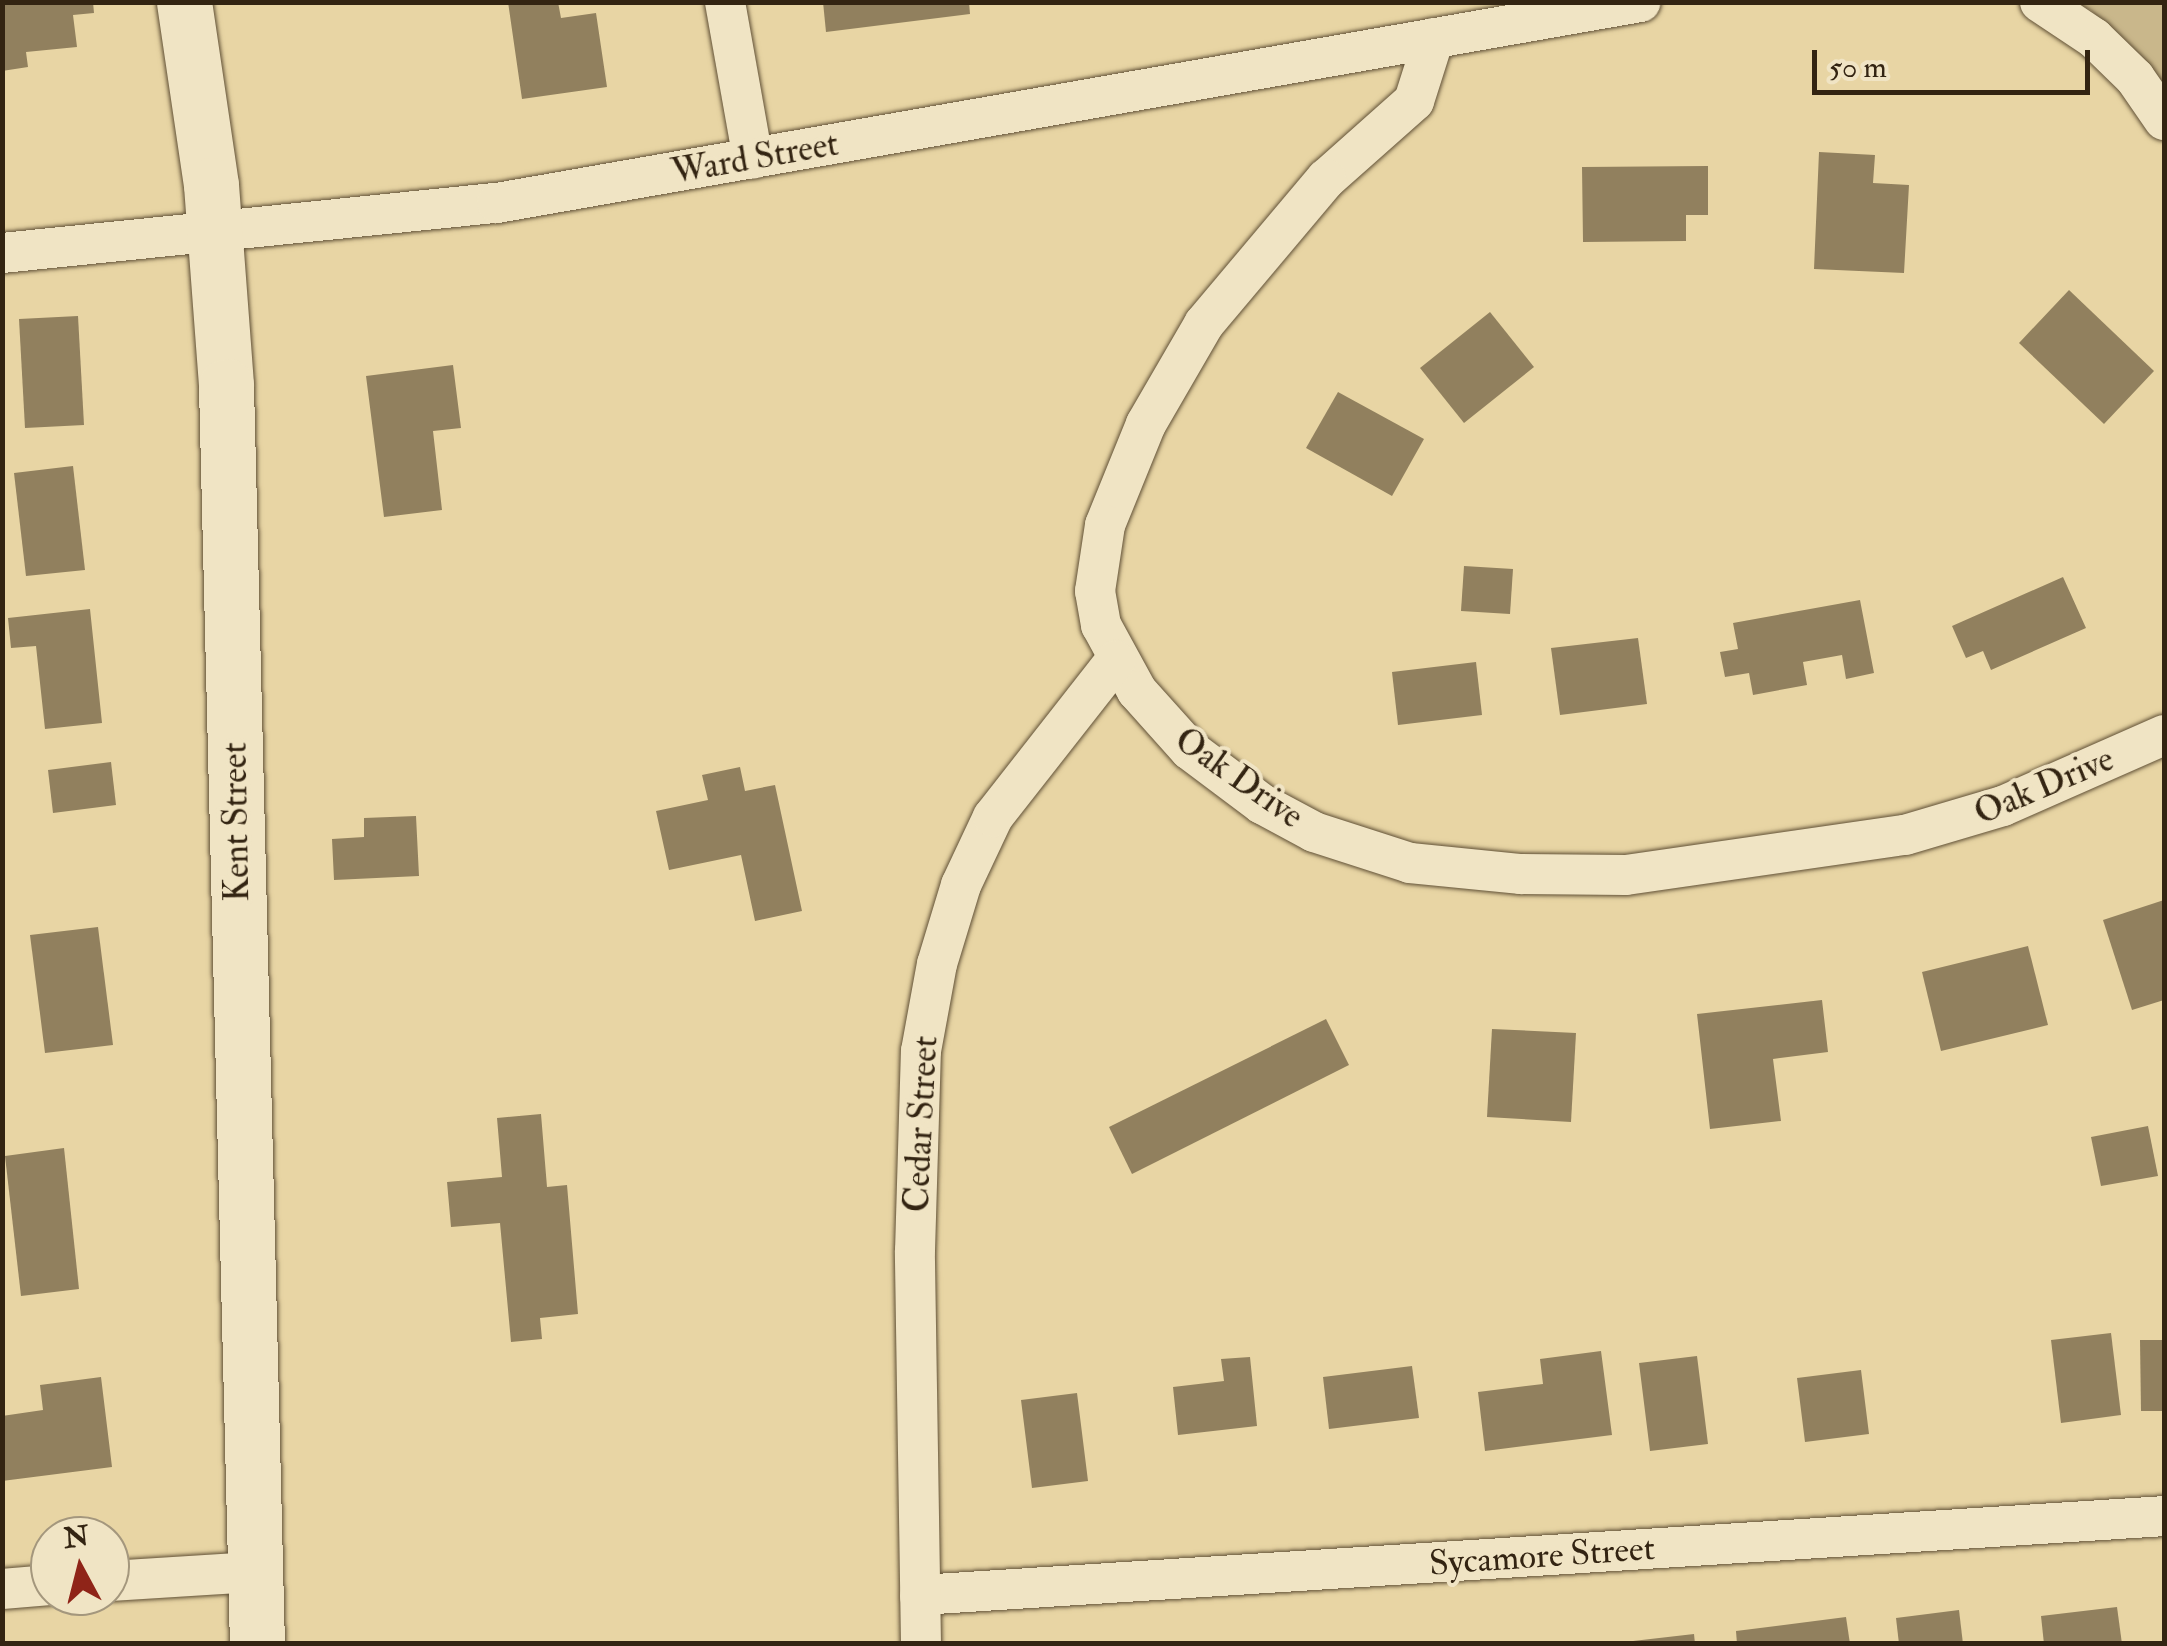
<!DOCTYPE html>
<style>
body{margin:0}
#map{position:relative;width:2167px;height:1646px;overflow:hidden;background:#e8d5a4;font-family:"IM FELL Double Pica",serif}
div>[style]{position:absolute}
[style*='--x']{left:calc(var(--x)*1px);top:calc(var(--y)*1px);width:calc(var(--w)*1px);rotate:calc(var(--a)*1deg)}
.green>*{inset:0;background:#c9b78b}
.building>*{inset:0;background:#91805e}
.roads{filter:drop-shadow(0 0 2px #605036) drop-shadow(0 0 2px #605036)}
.street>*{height:40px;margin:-20px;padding:0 20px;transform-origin:20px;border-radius:20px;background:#f0e4c4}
.secondary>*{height:55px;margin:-27.5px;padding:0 27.5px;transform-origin:27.5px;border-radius:27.5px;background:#f0e4c4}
span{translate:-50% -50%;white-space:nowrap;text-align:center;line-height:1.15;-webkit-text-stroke:8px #f0e4c4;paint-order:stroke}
.street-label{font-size:35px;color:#332412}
.frame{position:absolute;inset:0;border:5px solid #332412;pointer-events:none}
.north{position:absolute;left:30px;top:1516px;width:100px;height:100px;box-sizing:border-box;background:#f0e4c4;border:2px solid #a4977d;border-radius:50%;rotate:353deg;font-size:28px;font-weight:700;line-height:40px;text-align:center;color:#332412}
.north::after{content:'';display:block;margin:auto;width:35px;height:45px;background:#8f2418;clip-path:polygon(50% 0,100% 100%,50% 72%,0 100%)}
.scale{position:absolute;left:1812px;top:50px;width:278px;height:45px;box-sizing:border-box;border:5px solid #332412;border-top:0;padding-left:12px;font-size:30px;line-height:35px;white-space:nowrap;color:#332412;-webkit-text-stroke:8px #f0e4c4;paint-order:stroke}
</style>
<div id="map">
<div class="green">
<div style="clip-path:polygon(2076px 3px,2164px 3px,2164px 85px,2091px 10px)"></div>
</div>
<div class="building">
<div style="clip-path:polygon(2px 2px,93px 2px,94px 13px,73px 15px,77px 47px,26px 52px,28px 67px,2px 71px)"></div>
<div style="clip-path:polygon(508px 2px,558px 2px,561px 18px,596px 13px,607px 87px,522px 99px)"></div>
<div style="clip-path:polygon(823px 2px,969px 2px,970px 14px,826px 32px)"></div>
<div style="clip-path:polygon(1819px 152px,1875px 155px,1873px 183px,1909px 185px,1904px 273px,1814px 269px)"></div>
<div style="clip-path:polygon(1708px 166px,1708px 215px,1686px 215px,1686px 241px,1583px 242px,1582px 167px)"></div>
<div style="clip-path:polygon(2069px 290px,2154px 371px,2104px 424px,2019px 343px)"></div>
<div style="clip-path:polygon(1490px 312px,1534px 367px,1464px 423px,1420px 368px)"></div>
<div style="clip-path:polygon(78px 316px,84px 425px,25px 428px,19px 319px)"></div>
<div style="clip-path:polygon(453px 365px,461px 428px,433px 431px,442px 510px,384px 517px,366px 376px)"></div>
<div style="clip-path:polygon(1338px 392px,1424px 439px,1392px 496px,1306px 448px)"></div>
<div style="clip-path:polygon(73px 466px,85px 570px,26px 576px,14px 473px)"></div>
<div style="clip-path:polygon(1464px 566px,1513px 569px,1510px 614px,1461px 611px)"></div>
<div style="clip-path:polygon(2063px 577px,2086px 628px,1991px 670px,1983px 651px,1966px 658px,1952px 626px)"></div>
<div style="clip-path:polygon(1860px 600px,1874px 673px,1846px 679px,1842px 655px,1803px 662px,1807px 685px,1753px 695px,1749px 673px,1725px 677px,1720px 652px,1738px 649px,1733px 623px)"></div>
<div style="clip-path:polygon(90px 609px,102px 723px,45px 729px,36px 646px,11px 648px,8px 618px)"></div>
<div style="clip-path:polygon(1638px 638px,1647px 704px,1560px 715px,1551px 648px)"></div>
<div style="clip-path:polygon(1476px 662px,1482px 715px,1398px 725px,1392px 672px)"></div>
<div style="clip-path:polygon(111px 762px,116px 805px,53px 813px,48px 770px)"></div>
<div style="clip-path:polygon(740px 767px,745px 791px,775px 785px,802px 911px,755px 921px,741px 855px,669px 870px,656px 811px,708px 800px,702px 775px)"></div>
<div style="clip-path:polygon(416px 816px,419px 876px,334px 880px,332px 839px,364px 837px,364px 818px)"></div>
<div style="clip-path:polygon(2164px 900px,2164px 1000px,2132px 1010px,2103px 920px)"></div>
<div style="clip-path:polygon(98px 927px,113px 1045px,45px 1053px,30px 935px)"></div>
<div style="clip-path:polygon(2028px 946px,2048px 1025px,1941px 1051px,1922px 972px)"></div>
<div style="clip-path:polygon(1822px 1000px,1828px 1052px,1773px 1059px,1781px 1121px,1710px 1129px,1697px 1014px)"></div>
<div style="clip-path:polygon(1326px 1019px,1349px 1065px,1132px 1174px,1109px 1127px)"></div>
<div style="clip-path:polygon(1492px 1029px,1576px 1033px,1571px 1122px,1487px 1117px)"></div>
<div style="clip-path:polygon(541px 1114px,547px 1187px,567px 1185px,578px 1314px,540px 1318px,542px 1339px,511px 1342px,500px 1223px,451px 1227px,447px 1182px,502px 1177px,497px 1118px)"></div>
<div style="clip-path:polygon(2148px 1126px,2158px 1176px,2101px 1186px,2091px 1137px)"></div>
<div style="clip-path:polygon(64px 1148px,79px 1289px,21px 1296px,5px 1156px)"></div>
<div style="clip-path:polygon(2111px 1333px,2121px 1415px,2061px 1423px,2051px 1340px)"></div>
<div style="clip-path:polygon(2140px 1340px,2164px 1340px,2164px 1411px,2141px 1411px)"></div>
<div style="clip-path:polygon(1601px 1351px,1612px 1435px,1485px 1451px,1478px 1392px,1543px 1384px,1540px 1359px)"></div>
<div style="clip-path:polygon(1697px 1356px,1708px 1444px,1650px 1451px,1639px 1363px)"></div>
<div style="clip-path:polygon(1250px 1357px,1257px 1426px,1178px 1435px,1173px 1387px,1224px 1381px,1221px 1359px)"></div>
<div style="clip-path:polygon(1412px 1366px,1419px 1418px,1329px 1429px,1323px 1377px)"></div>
<div style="clip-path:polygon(1861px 1370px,1869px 1434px,1805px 1442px,1797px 1378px)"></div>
<div style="clip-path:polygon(101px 1377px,112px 1467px,2px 1481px,2px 1416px,43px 1410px,40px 1385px)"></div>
<div style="clip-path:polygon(1077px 1393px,1088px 1481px,1032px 1488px,1021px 1400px)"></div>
<div style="clip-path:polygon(2117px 1607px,2122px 1644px,2044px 1644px,2041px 1616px)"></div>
<div style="clip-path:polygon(1959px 1610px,1963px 1644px,1899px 1644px,1896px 1618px)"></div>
<div style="clip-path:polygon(1846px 1617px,1850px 1644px,1737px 1644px,1736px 1631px)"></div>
<div style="clip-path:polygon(1694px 1634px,1695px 1644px,1633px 1644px,1633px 1641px)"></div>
</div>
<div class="roads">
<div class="street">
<div style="--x:725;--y:2;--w:159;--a:79.9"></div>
<div style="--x:2040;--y:2;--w:65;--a:33.7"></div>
<div style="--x:2094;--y:38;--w:57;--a:44.3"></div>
<div style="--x:2135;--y:78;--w:51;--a:55.4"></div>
<div style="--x:1434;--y:38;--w:66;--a:107.6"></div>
<div style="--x:1414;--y:101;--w:118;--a:138.4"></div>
<div style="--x:1326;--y:179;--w:189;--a:130.1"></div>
<div style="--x:1204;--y:324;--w:116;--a:120.1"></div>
<div style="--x:1146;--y:424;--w:109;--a:112.1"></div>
<div style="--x:1105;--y:525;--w:67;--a:98.6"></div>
<div style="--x:1095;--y:591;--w:35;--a:80"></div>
<div style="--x:1101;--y:625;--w:75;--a:61.4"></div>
<div style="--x:1137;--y:691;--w:79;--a:48.1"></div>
<div style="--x:1190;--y:750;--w:90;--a:36.9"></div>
<div style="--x:1262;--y:804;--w:59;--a:28.3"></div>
<div style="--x:1314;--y:832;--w:101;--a:17.9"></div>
<div style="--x:1410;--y:863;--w:112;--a:5.7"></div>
<div style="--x:1521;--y:874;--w:105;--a:0.5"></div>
<div style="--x:1626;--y:875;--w:282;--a:-8.2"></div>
<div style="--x:1905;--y:835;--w:102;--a:-16.5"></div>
<div style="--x:2003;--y:806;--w:176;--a:-23.8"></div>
<div style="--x:2;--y:253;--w:498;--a:-5.8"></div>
<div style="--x:497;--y:203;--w:1161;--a:-9.97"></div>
<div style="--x:110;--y:1581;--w:144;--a:-3.6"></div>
<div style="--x:2;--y:1589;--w:48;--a:-4.8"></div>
<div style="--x:920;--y:1595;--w:1247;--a:-3.63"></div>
<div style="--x:921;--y:1644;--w:393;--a:-90.9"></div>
<div style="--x:915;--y:1251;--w:200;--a:-88.3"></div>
<div style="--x:921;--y:1051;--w:88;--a:-79.6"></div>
<div style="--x:937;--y:964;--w:83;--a:-73.1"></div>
<div style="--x:961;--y:885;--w:75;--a:-64.8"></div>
<div style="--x:993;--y:817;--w:199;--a:-51.9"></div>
</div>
<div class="secondary">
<div style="--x:184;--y:2;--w:185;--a:81.6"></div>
<div style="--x:211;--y:185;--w:202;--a:85.7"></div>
<div style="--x:226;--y:386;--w:1258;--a:88.59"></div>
</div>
</div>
<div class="street-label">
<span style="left:755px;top:158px;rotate:-10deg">Ward Street</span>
<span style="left:1239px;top:778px;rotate:35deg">Oak Drive</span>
<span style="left:2044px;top:786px;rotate:-23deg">Oak Drive</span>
<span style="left:236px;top:822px;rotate:-91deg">Kent Street</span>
<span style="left:921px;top:1124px;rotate:-87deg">Cedar Street</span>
<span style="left:1542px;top:1556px;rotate:-4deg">Sycamore Street</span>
</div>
<div class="frame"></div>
<div class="north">N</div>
<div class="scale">50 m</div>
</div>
